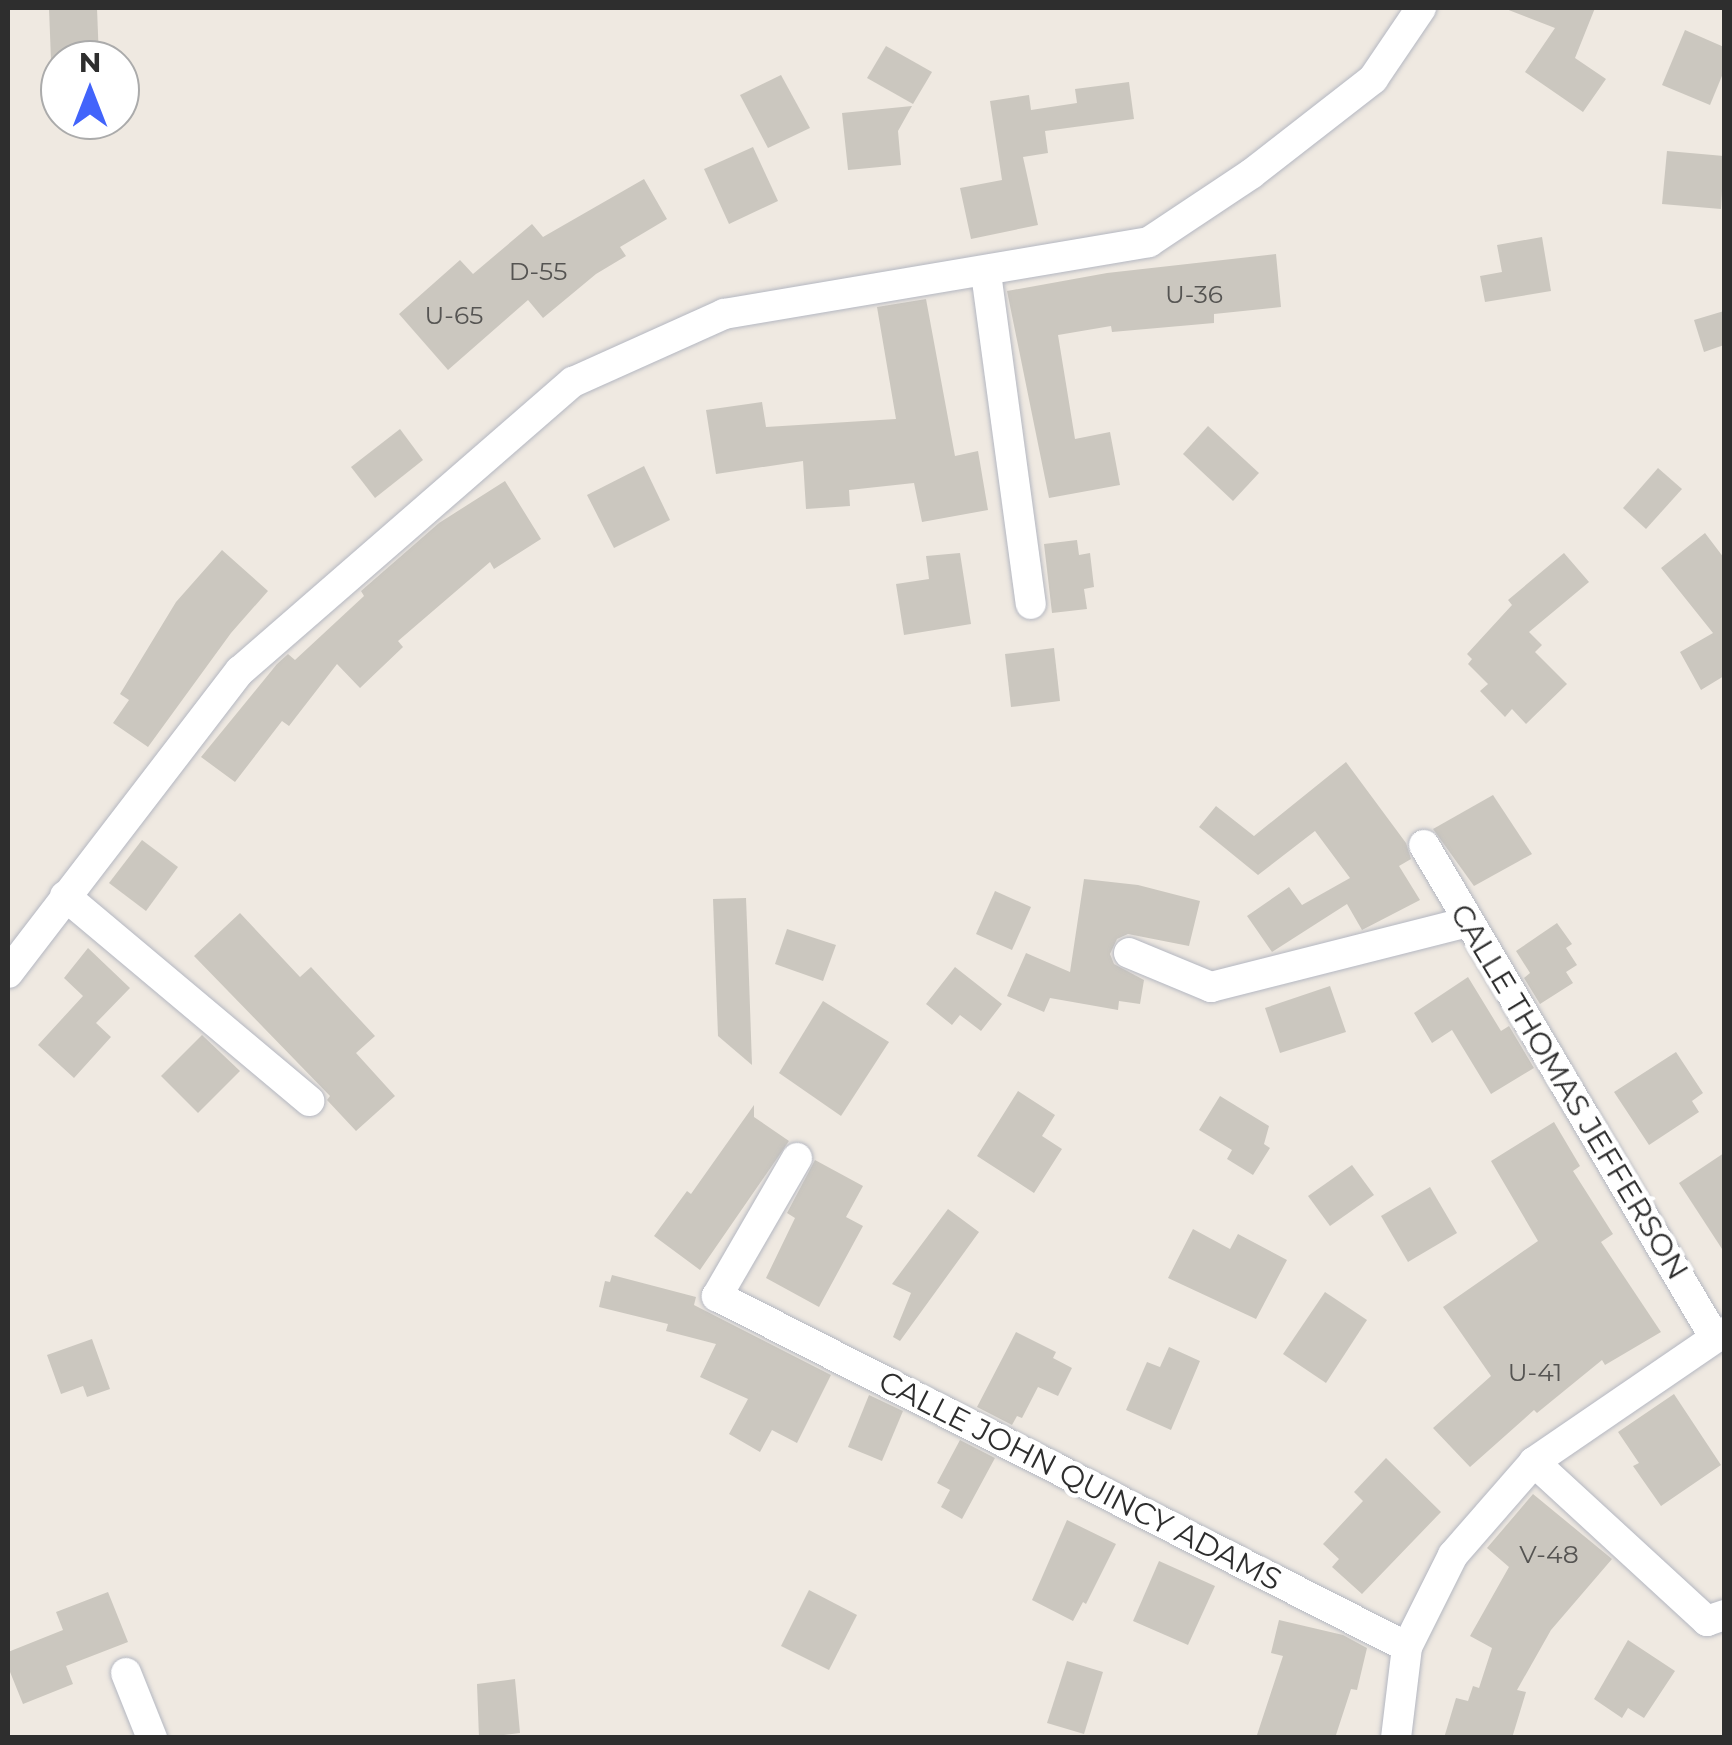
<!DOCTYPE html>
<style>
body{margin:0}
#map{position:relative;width:1732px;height:1745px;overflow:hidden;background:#efe9e1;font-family:Montserrat,sans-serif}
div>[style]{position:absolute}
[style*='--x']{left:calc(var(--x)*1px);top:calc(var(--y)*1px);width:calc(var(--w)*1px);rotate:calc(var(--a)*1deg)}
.building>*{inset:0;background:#cbc7bf}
.roads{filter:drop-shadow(0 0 2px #b4b7c1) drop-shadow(0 0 2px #b4b7c1)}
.street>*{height:30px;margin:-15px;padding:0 15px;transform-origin:15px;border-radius:15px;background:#fff}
span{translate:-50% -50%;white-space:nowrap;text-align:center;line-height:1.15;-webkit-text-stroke:9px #fff;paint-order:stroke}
.number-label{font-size:25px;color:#555452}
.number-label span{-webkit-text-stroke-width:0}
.street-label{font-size:30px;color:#2e2e2e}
.frame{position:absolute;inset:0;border:10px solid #2e2e2e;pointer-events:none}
.north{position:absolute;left:40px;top:40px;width:100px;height:100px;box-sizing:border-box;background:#fff;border:2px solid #ababab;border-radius:50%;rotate:0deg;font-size:28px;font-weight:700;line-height:40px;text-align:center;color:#2e2e2e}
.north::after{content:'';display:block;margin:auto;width:35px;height:45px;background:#4264fb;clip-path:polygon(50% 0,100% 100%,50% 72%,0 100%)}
</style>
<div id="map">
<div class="building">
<div style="clip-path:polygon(49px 8px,97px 8px,99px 60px,51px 60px)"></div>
<div style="clip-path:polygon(1595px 8px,1575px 58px,1606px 79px,1583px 112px,1525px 72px,1555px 28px,1506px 9px)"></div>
<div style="clip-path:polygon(1685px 30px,1724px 47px,1724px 71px,1710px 105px,1662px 85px)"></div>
<div style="clip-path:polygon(886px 46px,932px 72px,913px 104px,867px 78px)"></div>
<div style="clip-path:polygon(781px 75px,810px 128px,768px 148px,740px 95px)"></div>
<div style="clip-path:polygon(1129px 82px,1134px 119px,1045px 131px,1048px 153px,1023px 157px,1038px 225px,971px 239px,960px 188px,1002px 180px,990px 101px,1029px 95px,1031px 110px,1077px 103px,1075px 89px)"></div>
<div style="clip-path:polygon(912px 106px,898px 131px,901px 165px,848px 170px,842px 113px)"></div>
<div style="clip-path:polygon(753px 147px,778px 201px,729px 224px,704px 169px)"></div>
<div style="clip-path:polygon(1667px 151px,1724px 156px,1721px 209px,1662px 204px)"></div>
<div style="clip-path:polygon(644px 179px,667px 219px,620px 247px,626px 256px,596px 274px,543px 318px,528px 300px,448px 370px,399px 314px,460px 260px,473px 274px,532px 224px,543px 237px)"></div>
<div style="clip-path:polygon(1542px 237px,1551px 291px,1485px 302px,1480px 276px,1502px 272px,1497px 245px)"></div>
<div style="clip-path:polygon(1276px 254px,1281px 307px,1214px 314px,1214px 323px,1112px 332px,1111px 326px,1058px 335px,1075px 439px,1110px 432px,1120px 485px,1049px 498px,1007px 291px,1107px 273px)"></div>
<div style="clip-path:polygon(926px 299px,955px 456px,978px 451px,988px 510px,922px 522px,914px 483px,849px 490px,850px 506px,806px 509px,803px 461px,716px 474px,706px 410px,762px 402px,766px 427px,896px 419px,877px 307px)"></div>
<div style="clip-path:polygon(1724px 311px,1724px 345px,1704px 352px,1694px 320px)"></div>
<div style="clip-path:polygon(1208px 426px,1259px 473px,1233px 501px,1183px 454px)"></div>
<div style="clip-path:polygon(400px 429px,423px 460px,375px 498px,351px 467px)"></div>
<div style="clip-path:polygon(644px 466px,670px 520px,614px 548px,587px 495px)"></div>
<div style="clip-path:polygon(1658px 468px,1682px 489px,1646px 529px,1623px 508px)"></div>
<div style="clip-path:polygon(505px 481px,541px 539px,494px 569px,490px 562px,398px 641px,403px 647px,360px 688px,337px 664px,289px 726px,282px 721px,235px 782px,201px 757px,277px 664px,288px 654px,295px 660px,364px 596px,361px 591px,439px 523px)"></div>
<div style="clip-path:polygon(1705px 533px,1724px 558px,1724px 676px,1701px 690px,1680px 652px,1713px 633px,1661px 568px)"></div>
<div style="clip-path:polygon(1077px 540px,1079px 555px,1090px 553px,1094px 587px,1084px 589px,1087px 609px,1052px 613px,1044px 544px)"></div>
<div style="clip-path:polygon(222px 550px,268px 591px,231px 633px,148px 747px,113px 723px,129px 700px,120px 694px,176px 602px)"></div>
<div style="clip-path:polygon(960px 553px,971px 624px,904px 635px,896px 584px,929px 579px,926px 556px)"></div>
<div style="clip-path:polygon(1564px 553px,1589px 582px,1529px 632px,1542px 645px,1535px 652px,1567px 684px,1526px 724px,1512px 709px,1505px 717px,1480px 691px,1488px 684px,1468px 664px,1472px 659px,1467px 654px,1512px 605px,1508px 600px)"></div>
<div style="clip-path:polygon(1054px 648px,1060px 701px,1011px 707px,1005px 654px)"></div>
<div style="clip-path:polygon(1346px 762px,1406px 843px,1411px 859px,1399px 866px,1420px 900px,1362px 930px,1347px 904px,1272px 952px,1247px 916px,1289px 887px,1302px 905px,1350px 878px,1315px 831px,1258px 875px,1199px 827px,1216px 806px,1254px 836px)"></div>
<div style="clip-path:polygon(1493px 795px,1532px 854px,1474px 886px,1433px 829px)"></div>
<div style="clip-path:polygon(142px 840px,178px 867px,146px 911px,109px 883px)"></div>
<div style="clip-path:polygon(1084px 879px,1138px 885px,1200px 901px,1189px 946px,1128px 934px,1117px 939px,1110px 954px,1114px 964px,1144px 980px,1140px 1004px,1119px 1001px,1118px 1010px,1050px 998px,1044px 1012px,1007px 996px,1026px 953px,1070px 972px)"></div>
<div style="clip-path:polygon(995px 891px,1031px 907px,1012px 950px,976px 934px)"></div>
<div style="clip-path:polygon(746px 898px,748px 950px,752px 1065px,718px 1036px,713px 899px)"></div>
<div style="clip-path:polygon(240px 913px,300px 977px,311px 967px,375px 1036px,356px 1053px,395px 1096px,356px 1131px,327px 1100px,330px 1096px,194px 956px)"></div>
<div style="clip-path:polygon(1557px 923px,1572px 944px,1566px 948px,1577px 965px,1566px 972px,1573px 983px,1540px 1004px,1524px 978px,1530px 973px,1516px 951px)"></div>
<div style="clip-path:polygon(787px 929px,836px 945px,823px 981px,775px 964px)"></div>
<div style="clip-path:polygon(88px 948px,130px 988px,96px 1023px,111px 1037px,74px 1078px,38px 1045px,83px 996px,64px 978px)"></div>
<div style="clip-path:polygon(955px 967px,1002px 1004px,981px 1031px,960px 1015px,952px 1025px,926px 1004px)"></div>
<div style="clip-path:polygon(1468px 977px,1501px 1031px,1509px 1026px,1534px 1068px,1491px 1094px,1452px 1030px,1432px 1043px,1414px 1013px)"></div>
<div style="clip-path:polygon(1330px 986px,1346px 1032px,1280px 1053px,1265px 1008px)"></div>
<div style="clip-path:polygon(823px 1001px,889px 1042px,841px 1116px,779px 1073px)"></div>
<div style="clip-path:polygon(202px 1035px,240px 1071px,198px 1113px,161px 1076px)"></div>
<div style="clip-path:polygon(1676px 1052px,1703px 1093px,1692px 1101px,1699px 1112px,1649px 1145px,1614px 1092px)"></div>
<div style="clip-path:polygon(1018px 1091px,1055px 1115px,1042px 1136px,1062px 1149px,1034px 1193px,977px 1156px)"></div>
<div style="clip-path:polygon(1220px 1096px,1269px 1126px,1264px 1144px,1270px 1148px,1253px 1175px,1227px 1159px,1232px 1150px,1199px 1130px)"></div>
<div style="clip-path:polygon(754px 1105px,754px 1117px,789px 1141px,700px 1270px,654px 1236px,687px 1191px,691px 1194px)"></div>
<div style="clip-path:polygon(1554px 1122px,1580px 1166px,1573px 1171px,1613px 1234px,1601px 1242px,1661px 1332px,1605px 1365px,1602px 1360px,1537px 1413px,1534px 1410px,1470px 1467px,1433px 1428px,1491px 1376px,1443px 1307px,1538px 1241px,1491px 1161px)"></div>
<div style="clip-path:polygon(1724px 1153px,1724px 1252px,1679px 1183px)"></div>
<div style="clip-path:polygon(815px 1160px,863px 1186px,846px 1217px,863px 1226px,819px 1307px,766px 1278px,795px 1218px,787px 1213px)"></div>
<div style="clip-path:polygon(1352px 1165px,1374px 1195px,1330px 1226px,1308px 1196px)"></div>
<div style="clip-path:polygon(1430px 1187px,1457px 1233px,1408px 1262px,1381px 1216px)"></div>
<div style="clip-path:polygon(948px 1209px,979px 1232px,900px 1341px,893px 1337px,911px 1293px,892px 1284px)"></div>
<div style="clip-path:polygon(1193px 1229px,1230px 1249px,1238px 1234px,1287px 1260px,1256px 1319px,1168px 1278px)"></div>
<div style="clip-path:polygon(612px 1275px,696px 1297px,694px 1305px,831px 1375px,797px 1443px,772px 1430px,760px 1452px,729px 1434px,748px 1399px,700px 1377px,716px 1344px,666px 1331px,668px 1324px,599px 1307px,605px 1281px,610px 1282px)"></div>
<div style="clip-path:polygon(1325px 1292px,1367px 1320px,1326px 1383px,1283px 1354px)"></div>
<div style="clip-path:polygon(1016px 1332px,1056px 1352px,1053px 1358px,1072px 1368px,1058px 1396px,1038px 1387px,1022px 1418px,1017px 1416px,1012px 1425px,977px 1407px)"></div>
<div style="clip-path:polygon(92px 1339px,110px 1389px,87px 1397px,83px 1386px,61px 1394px,47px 1355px)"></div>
<div style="clip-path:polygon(1169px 1347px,1200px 1361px,1171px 1430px,1126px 1410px,1147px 1362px,1160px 1367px)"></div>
<div style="clip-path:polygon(1674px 1394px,1721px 1465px,1661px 1506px,1633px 1466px,1639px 1463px,1618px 1432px)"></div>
<div style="clip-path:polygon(869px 1395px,903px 1411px,882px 1461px,848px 1447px)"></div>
<div style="clip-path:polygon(960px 1440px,995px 1458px,962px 1519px,941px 1507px,950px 1490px,937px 1483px)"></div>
<div style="clip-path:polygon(1386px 1458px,1441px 1512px,1362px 1594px,1332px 1567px,1339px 1559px,1323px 1544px,1363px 1501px,1354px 1492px)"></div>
<div style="clip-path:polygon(1533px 1494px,1612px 1559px,1551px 1630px,1517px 1690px,1526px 1692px,1512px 1738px,1444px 1738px,1456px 1698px,1468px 1701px,1473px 1686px,1479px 1688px,1492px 1648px,1470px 1636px,1509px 1567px,1487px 1548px)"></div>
<div style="clip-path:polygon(1067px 1520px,1116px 1544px,1086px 1604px,1083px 1602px,1073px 1621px,1032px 1600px)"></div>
<div style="clip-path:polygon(1159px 1561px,1215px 1586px,1188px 1645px,1133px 1621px)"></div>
<div style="clip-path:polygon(809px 1590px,857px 1615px,829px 1670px,781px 1646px)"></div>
<div style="clip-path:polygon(108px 1592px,128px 1642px,66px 1666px,73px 1684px,23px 1704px,8px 1667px,8px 1652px,63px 1630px,56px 1612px)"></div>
<div style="clip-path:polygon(1279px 1620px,1343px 1635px,1367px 1648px,1357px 1690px,1351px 1689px,1335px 1738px,1256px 1738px,1283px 1656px,1271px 1653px)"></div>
<div style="clip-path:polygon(1628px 1640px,1675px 1671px,1644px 1718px,1628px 1708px,1622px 1718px,1594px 1699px)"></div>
<div style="clip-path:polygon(1067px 1661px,1103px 1672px,1084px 1734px,1047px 1723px)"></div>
<div style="clip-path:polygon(515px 1679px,520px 1733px,479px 1738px,477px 1684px)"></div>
</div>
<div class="roads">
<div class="street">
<div style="--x:986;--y:273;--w:334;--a:82.3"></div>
<div style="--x:1424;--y:845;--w:572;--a:59.45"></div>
<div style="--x:65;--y:896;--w:319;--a:40"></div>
<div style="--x:1129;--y:953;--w:89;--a:22.5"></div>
<div style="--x:1211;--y:987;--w:265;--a:-14.2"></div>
<div style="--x:8;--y:973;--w:381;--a:-52.5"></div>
<div style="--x:240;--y:671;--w:441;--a:-41"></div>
<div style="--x:573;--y:382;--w:166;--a:-24.2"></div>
<div style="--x:724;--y:314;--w:431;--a:-9.6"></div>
<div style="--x:1149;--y:242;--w:123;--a:-33.7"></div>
<div style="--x:1251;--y:174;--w:155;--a:-37.9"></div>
<div style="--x:1373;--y:79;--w:86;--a:-55.9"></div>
<div style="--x:797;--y:1158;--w:160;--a:120.1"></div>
<div style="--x:717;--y:1296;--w:774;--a:26.96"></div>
<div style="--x:1534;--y:1462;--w:235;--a:42.6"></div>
<div style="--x:1707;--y:1621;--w:18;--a:-19"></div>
<div style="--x:126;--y:1673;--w:70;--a:68.2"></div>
<div style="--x:1396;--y:1738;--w:92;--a:-83.1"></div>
<div style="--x:1407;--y:1647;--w:103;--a:-63.4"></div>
<div style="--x:1453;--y:1555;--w:123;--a:-48.9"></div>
<div style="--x:1534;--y:1462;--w:230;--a:-34.4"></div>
</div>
</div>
<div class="number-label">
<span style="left:538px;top:271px">D-55</span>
<span style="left:1194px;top:294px">U-36</span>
<span style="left:454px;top:315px">U-65</span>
<span style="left:1535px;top:1372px">U-41</span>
<span style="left:1549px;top:1554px">V-48</span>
</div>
<div class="street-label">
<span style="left:1569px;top:1092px;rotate:59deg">CALLE THOMAS JEFFERSON</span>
<span style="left:1080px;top:1481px;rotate:27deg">CALLE JOHN QUINCY ADAMS</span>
</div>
<div class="frame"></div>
<div class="north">N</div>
</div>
